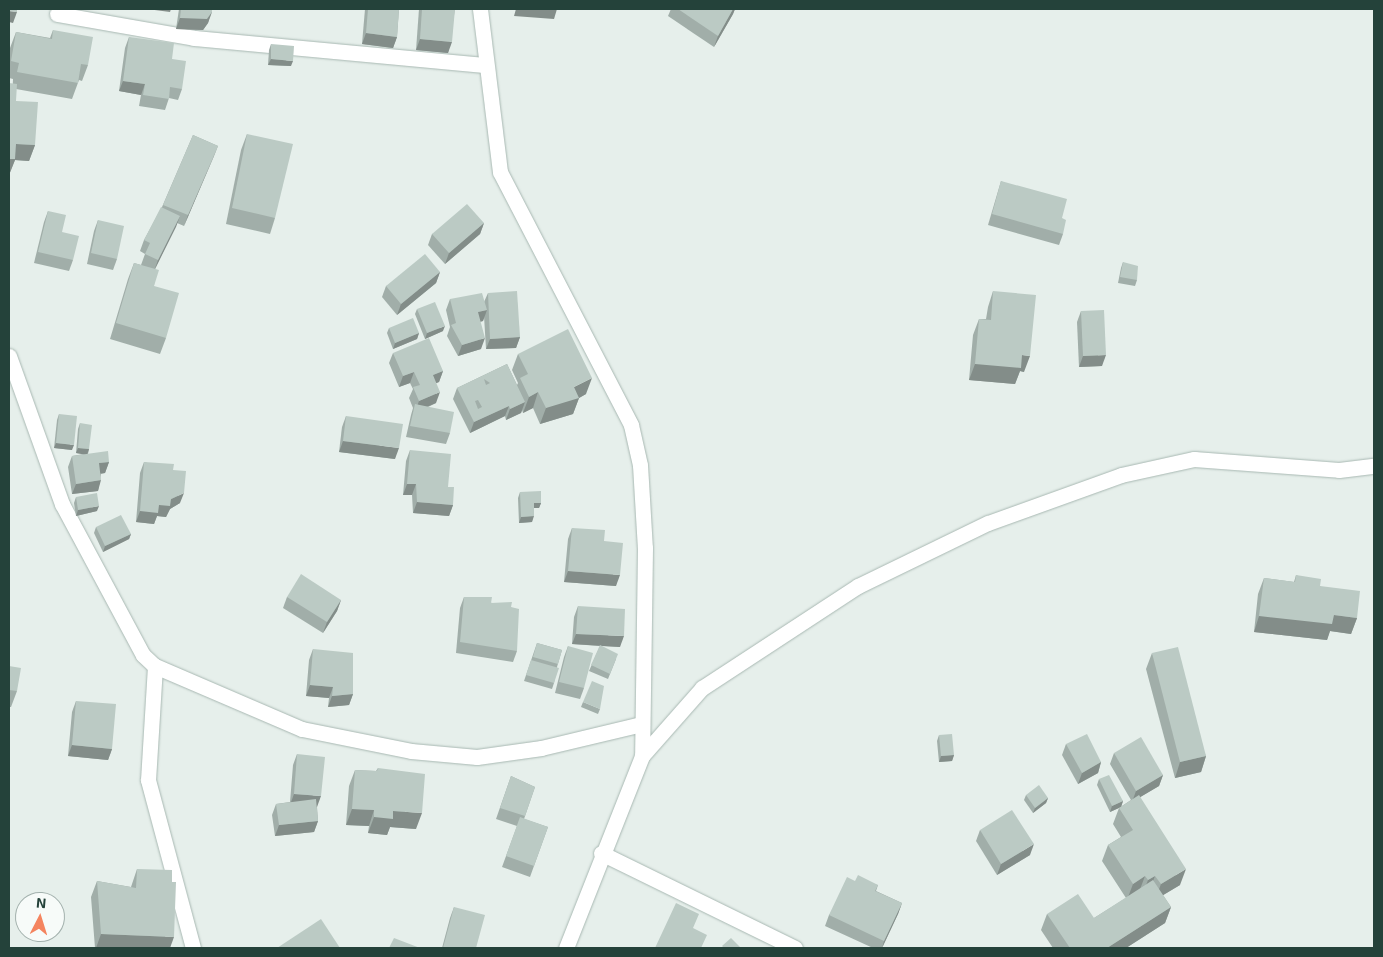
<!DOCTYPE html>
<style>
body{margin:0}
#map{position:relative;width:1383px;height:957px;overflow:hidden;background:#e6efeb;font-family:"Exo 2",sans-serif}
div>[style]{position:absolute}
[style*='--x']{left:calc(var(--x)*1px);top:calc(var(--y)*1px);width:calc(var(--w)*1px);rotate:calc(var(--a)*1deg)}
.roads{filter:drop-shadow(0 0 1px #a8b8b2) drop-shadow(0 0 1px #a8b8b2)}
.minor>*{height:15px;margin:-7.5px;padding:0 7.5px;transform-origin:7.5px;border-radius:7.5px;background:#fff}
.wall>*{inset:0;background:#a1aea9}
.shaded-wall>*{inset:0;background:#838d89}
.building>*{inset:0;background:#bbcac4}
span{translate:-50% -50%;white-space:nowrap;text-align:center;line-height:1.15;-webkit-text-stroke:5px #f7fbf9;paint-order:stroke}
.frame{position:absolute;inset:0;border:10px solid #24423a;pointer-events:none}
.north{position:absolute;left:15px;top:892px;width:50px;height:50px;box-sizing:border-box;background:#f7fbf9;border:1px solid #a3b1ad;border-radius:50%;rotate:5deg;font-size:14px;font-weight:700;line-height:20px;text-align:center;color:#24423a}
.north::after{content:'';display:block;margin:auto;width:18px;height:22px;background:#f4845f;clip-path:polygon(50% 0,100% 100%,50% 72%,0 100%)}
</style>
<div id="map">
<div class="roads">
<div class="minor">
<div style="--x:480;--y:9;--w:164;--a:83"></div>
<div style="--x:500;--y:172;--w:285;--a:62.6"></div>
<div style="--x:631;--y:425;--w:41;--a:77.3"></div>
<div style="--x:640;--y:465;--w:83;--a:86.6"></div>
<div style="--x:645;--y:548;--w:208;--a:90.8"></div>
<div style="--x:57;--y:14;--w:139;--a:9.9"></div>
<div style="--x:194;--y:38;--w:292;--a:5.3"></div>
<div style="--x:9;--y:356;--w:157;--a:70.3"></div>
<div style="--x:62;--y:504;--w:171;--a:61.8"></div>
<div style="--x:143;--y:655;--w:16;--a:43"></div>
<div style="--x:155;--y:666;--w:160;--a:23.2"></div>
<div style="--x:302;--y:729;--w:111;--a:11.4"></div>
<div style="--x:411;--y:751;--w:66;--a:5.2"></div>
<div style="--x:477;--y:757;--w:65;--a:-8"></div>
<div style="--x:541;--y:748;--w:104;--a:-13.4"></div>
<div style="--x:155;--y:666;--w:114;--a:93.5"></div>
<div style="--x:148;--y:780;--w:174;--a:75"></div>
<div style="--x:601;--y:853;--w:216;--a:26.1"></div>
<div style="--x:566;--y:948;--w:206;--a:-68.4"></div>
<div style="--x:642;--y:756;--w:91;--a:-48.6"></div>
<div style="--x:702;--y:688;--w:186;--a:-33.2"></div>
<div style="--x:858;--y:586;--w:144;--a:-25.9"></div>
<div style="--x:988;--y:523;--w:141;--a:-19.8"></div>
<div style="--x:1121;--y:475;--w:75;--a:-12.4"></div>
<div style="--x:1194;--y:459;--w:145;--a:4.3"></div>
<div style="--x:1339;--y:470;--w:35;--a:-7"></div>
</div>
</div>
<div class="wall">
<div style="clip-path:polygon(179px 9px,212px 9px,208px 23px,203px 30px,176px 29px)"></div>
<div style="clip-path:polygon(365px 9px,399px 9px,397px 37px,393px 48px,362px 44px)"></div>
<div style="clip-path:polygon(419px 9px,455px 9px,448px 53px,416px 50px)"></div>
<div style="clip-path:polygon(671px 9px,735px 9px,733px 14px,714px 47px,668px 16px)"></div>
<div style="clip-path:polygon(53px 30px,88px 65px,82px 81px,79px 80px,72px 99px,16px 89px,16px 101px,35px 145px,29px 161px,15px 160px,9px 175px,13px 79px,9px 78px,9px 56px,10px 48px,16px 32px,50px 38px)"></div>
<div style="clip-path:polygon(129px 37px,172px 59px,182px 89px,178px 100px,169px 98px,165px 110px,139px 106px,141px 95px,119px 91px,125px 48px)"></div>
<div style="clip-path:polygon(271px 44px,291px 66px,268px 65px,269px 50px)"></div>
<div style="clip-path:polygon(247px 134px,275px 218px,270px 234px,226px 224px,241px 150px)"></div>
<div style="clip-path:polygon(193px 135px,218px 146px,184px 226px,177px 223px,155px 269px,154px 286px,166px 338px,160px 354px,110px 339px,128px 279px,134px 263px,141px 265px,145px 254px,140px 251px,144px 240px,162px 207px)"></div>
<div style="clip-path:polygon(1001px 181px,1062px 218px,1063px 234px,1059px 245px,988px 225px)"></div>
<div style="clip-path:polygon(48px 211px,73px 260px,69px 271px,34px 263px,44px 222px)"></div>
<div style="clip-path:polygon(98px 220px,117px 259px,113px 270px,87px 264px,94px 231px)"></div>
<div style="clip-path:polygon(484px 223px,480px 234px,445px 264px,428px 245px,432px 234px)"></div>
<div style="clip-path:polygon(1123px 262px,1137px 280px,1135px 286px,1118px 283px,1121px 268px)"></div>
<div style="clip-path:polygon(440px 272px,436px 283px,397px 315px,382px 297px,386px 286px)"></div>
<div style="clip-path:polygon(993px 291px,1024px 372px,1020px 371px,1015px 384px,969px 380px,973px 335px,979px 319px,986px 319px,988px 307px)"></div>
<div style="clip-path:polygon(488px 293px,520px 337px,516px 348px,486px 349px,484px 316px,483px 321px,480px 322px,481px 349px,458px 356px,447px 336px,450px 327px,446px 310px,450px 299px,484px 302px)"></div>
<div style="clip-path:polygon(417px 309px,443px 331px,425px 339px,415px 314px)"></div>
<div style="clip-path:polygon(1081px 311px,1102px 366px,1079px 367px,1077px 322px)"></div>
<div style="clip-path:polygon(389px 328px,419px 333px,417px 339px,393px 349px,387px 333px)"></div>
<div style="clip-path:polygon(393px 353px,443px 371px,439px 382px,436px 383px,436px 403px,428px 407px,450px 433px,446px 444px,406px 437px,411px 415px,413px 408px,409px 398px,413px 389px,410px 383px,399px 387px,389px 363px)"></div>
<div style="clip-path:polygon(518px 354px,586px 394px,579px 398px,573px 414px,540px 424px,533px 408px,523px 413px,522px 410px,521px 413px,506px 420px,505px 416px,470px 433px,453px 399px,457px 388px,507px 364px,517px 385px,518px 383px,512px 370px)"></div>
<div style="clip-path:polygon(59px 414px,72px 450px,54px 448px,57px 420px)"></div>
<div style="clip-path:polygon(346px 416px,395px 459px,339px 452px,342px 427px)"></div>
<div style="clip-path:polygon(80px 423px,89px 449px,88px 454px,109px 462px,105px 473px,101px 474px,98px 491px,72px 494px,68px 467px,72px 456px,84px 454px,76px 453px,78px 429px)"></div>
<div style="clip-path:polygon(410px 450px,453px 505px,449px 516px,413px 513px,412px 495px,403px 495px,406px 461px)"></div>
<div style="clip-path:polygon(144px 462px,173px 470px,180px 503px,170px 509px,166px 517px,157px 516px,154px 524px,136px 522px,140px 473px)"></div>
<div style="clip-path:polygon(520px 492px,541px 503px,539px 508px,534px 508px,532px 522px,519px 523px,518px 498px)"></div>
<div style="clip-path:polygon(76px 497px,97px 511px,76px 516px,74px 503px)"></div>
<div style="clip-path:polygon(96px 527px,131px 534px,129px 539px,103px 552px,94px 533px)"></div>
<div style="clip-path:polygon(572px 528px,604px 541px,616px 586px,564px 582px,568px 539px)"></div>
<div style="clip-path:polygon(1296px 575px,1320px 586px,1357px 618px,1351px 634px,1330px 631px,1327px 640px,1254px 632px,1258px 594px,1264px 578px,1294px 582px)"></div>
<div style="clip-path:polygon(287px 597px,341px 600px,337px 611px,323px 633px,283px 608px)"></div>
<div style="clip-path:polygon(464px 597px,511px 607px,517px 651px,513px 662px,456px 653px,460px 608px)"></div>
<div style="clip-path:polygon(578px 606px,620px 647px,601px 646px,616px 659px,608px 679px,589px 671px,600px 646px,572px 644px,574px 617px)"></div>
<div style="clip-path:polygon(537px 643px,562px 650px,557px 667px,554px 683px,552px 689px,524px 681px)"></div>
<div style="clip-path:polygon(568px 646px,584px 688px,580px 699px,555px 693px,564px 657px)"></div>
<div style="clip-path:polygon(313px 649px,353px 694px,349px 705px,328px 707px,329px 698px,306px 696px,309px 660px)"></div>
<div style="clip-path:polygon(1152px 653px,1206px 756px,1201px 772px,1175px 778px,1146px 669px)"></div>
<div style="clip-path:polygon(9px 666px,17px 691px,11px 707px,9px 707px)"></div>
<div style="clip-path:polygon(76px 701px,112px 749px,108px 760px,68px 756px,72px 712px)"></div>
<div style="clip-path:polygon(583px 702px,600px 709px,598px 714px,581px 707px)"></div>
<div style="clip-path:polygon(939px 735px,954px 755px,952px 761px,939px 762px,937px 741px)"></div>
<div style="clip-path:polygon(1066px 744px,1101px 762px,1098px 773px,1078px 784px,1062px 755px)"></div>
<div style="clip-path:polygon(1114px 753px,1163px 775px,1159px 786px,1140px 797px,1180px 885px,1163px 895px,1171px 907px,1165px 923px,1126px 948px,1053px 948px,1041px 930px,1047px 914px,1094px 918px,1126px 898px,1102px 861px,1108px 845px,1121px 837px,1113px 824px,1119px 808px,1131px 800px,1110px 764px)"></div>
<div style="clip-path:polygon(297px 754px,317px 807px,318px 821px,314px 832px,275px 836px,272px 815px,276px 804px,290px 802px,293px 765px)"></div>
<div style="clip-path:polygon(378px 768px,416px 829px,390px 827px,387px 835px,368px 833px,369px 826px,346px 825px,349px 786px,355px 770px,376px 771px)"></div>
<div style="clip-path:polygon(511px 776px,535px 787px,524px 819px,548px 827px,530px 877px,502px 867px,517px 826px,496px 819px)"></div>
<div style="clip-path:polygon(1099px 779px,1123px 801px,1121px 807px,1110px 812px,1097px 785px)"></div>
<div style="clip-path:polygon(1026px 795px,1048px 798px,1046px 803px,1033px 813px,1024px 800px)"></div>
<div style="clip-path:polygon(980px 830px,1030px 855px,997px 875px,976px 841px)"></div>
<div style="clip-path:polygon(137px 869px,170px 948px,95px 948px,91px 897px,97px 881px,131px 887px)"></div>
<div style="clip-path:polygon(855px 881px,878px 885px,876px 891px,902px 903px,898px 914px,882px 948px,873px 948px,825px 926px,829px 915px)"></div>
<div style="clip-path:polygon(454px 907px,476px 948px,442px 948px,450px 918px)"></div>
</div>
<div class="shaded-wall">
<div style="clip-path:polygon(147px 9px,171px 9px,170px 12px)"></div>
<div style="clip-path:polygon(516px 9px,557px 9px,554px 19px,514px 16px)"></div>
<div style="clip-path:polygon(733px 9px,735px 9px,733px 14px,714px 47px,718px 36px)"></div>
<div style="clip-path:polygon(9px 11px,17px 12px,13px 23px,9px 22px)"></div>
<div style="clip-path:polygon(212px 12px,208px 23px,203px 30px,176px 29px,180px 18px)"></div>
<div style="clip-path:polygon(366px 33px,397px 37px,393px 48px,362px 44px)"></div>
<div style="clip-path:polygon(420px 39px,452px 42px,448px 53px,416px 50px)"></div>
<div style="clip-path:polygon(271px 59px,293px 61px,291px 66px,268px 65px)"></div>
<div style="clip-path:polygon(123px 81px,145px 84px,141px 95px,119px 91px)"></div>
<div style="clip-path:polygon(16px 144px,35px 145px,29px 161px,15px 160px,9px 175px,9px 159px)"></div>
<div style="clip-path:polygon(218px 146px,214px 156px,184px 226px,188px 215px)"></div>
<div style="clip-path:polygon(180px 216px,176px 227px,154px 271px,158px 260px)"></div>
<div style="clip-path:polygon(484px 223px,480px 234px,445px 264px,449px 253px)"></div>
<div style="clip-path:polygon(440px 272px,436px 283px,397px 315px,401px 304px)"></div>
<div style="clip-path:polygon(487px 310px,483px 321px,474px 323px,478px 312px)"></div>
<div style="clip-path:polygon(445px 326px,443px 331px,425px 339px,427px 333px)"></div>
<div style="clip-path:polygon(419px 333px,417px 339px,393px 349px,395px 343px)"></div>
<div style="clip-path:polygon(520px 337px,516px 348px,486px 349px,490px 339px)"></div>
<div style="clip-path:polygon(485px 338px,481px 349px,458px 356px,462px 345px)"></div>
<div style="clip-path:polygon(1022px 355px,1030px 356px,1024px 372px,1020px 371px,1015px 384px,969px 380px,975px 364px)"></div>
<div style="clip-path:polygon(1106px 355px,1102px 366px,1079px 367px,1083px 356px)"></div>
<div style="clip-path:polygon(443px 371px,439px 382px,429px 386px,433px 375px)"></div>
<div style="clip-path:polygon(414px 372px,410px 383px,399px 387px,403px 376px)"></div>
<div style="clip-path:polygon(592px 378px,586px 394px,579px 398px,573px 414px,540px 424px,546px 408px,574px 387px)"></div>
<div style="clip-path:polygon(440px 392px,436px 403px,415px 412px,419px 401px)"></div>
<div style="clip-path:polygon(538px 392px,533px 408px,523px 413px,529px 397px)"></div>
<div style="clip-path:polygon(525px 402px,521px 413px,506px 420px,510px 409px)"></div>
<div style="clip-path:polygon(509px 406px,505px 416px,470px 433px,474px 422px)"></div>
<div style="clip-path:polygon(343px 441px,399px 448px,395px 459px,339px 452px)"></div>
<div style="clip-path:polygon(56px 443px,74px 445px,72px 450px,54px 448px)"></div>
<div style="clip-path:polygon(78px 448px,89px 449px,87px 455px,76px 453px)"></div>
<div style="clip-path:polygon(109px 462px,105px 473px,95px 474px,99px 463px)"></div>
<div style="clip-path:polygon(101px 480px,98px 491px,72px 494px,76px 484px)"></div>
<div style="clip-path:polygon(407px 484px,416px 484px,412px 495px,403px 495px)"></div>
<div style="clip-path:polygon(184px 493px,180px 503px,170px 509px,166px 517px,157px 516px,154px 524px,136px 522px,140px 511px,159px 505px)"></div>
<div style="clip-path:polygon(417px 502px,453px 505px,449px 516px,413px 513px)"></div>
<div style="clip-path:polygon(534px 503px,541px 503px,539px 508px,532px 508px)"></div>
<div style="clip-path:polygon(99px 506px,97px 511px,76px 516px,78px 510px)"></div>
<div style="clip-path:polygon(534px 516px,532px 522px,519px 523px,521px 517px)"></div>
<div style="clip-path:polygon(131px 534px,129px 539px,103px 552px,105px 546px)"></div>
<div style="clip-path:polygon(568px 571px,620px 575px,616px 586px,564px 582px)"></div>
<div style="clip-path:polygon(341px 600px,337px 611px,323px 633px,327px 622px)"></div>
<div style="clip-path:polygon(1334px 615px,1357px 618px,1351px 634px,1330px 631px,1327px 640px,1254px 632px,1259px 616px)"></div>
<div style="clip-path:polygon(576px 634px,624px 636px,620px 647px,572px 644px)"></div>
<div style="clip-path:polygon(310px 685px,333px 687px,329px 698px,306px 696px)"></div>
<div style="clip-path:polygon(353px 694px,349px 705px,328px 707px,332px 696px)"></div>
<div style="clip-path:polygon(72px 745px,112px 749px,108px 760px,68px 756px)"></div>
<div style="clip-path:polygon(954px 755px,952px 761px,939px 762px,941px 756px)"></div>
<div style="clip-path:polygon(1206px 756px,1201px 772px,1175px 778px,1180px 762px)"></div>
<div style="clip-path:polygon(1101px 762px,1098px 773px,1078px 784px,1082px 773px)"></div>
<div style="clip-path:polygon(1163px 775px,1159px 786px,1132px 802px,1136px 791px)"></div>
<div style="clip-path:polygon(294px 794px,321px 796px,317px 807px,290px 805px)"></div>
<div style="clip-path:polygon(1048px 798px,1046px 803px,1033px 813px,1035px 808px)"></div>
<div style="clip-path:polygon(1123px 801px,1121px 807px,1110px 812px,1112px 806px)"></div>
<div style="clip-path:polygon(352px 809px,374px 810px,369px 826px,346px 825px)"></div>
<div style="clip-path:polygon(393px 811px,422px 813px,416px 829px,390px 827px,387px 835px,368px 833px,374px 817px)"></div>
<div style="clip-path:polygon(318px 821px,314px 832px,275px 836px,279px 825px)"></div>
<div style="clip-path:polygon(1034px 844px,1030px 855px,997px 875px,1001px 864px)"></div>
<div style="clip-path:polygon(1186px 869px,1180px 885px,1155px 900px,1161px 884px)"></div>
<div style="clip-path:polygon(1145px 876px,1139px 892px,1127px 900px,1133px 884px)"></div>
<div style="clip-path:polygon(1155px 876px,1149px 892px,1142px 896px,1148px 880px)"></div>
<div style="clip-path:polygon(902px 903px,898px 914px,882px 948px,884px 941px)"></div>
<div style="clip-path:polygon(1171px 907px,1165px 923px,1126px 948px,1107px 948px)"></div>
<div style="clip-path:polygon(101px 934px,174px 937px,170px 948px,96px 948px)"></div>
</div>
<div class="building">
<div style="clip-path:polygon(9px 9px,17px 9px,17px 12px,9px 11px)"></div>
<div style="clip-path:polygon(181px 9px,212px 9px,212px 12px,207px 19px,180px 18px)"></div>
<div style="clip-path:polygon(368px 9px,399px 9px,397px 37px,366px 33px)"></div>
<div style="clip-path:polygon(422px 9px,455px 9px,452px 42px,420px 39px)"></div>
<div style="clip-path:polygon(678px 9px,733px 9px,718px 36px)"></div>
<div style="clip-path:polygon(53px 30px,93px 37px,88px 65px,81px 64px,78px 83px,17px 72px,19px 63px,11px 61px,16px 32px,52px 39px)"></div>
<div style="clip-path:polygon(129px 37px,174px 43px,172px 59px,186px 61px,182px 89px,170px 87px,169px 99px,143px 95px,145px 84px,123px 81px)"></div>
<div style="clip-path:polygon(271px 44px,294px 46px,293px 61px,271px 59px)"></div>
<div style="clip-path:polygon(9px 83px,17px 84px,16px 101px,38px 102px,35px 145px,16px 144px,15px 159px,9px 159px)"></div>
<div style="clip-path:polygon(247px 134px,293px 144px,275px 218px,232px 208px)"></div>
<div style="clip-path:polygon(193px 135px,218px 146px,188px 215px,163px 205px)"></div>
<div style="clip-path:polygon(1001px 181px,1067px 199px,1062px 218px,1066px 220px,1063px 234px,992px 214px)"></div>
<div style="clip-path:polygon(467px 204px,484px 223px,449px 253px,432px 234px)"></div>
<div style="clip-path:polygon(161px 207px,180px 216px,158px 260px,145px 254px,150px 243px,144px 240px)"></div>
<div style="clip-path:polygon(48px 211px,66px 215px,62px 232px,79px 236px,73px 260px,38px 252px)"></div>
<div style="clip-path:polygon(98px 220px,124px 226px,117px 259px,91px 253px)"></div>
<div style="clip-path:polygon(425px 254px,440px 272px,401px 304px,386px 286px)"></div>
<div style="clip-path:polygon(1123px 262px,1138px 266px,1137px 280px,1120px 277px)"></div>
<div style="clip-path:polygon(134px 263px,159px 270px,154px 286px,179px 293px,166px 338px,116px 323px)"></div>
<div style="clip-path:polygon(517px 291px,520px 337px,490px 339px,488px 293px)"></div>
<div style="clip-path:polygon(993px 291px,1036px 295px,1030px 356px,1022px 355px,1021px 368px,975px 364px,979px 319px,991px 320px)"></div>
<div style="clip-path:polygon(482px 293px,487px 310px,478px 312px,485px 338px,462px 345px,451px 325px,456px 323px,450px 299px)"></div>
<div style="clip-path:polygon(435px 302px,445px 326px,427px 333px,417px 309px)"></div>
<div style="clip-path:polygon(1104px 310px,1106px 355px,1083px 356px,1081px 311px)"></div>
<div style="clip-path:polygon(413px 318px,419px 333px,395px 343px,389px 328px)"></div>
<div style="clip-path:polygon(568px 329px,592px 378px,574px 387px,579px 398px,546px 408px,538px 392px,529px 397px,520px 378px,528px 374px,518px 354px)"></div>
<div style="clip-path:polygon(429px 338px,443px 371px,433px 375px,440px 392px,419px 401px,413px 387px,420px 385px,414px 372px,403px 376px,393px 353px)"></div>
<div style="clip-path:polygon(evenodd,507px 364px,525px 402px,510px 409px,509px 406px,474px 422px,457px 388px,507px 364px,484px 379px,490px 383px,486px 385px,484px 379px,507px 364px,478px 400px,482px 407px,478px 409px,475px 401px,478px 400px)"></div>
<div style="clip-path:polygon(415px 404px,454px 412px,450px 433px,410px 426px)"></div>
<div style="clip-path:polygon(59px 414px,77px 416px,74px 445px,56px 443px)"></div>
<div style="clip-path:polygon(346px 416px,403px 424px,399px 448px,343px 441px)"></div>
<div style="clip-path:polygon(80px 423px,92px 425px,89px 449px,78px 448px)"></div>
<div style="clip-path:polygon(410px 450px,451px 454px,448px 487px,454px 487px,453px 505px,417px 502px,416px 484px,407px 484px)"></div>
<div style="clip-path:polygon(108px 451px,109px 462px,99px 463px,101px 480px,76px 484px,72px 456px)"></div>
<div style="clip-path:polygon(144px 462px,174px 464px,173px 470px,186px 471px,184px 493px,171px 499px,170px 506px,159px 505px,158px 513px,140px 511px)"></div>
<div style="clip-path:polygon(541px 491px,541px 503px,534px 503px,534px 516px,521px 517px,520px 492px)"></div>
<div style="clip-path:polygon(97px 493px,99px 506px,78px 510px,76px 497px)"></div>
<div style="clip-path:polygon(121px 515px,131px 534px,105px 546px,96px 527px)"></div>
<div style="clip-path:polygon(572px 528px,605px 530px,604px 541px,623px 543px,620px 575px,568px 571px)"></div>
<div style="clip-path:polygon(301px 574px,341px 600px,327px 622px,287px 597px)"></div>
<div style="clip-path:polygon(1296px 575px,1321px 579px,1320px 586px,1360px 591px,1357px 618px,1334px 615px,1332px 624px,1259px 616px,1264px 578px,1295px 582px)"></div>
<div style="clip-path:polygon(464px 597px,492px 597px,491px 603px,512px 602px,511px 607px,519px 609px,517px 651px,460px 642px)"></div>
<div style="clip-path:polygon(578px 606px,625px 609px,624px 636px,576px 634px)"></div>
<div style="clip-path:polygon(537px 643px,562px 650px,558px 664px,533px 657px)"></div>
<div style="clip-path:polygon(600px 645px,618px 654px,610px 674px,591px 665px)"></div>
<div style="clip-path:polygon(568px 646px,593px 653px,584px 688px,559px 682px)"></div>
<div style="clip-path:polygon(1178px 647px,1206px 756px,1180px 762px,1152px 653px)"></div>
<div style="clip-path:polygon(313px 649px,353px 653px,353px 694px,332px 696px,333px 687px,310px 685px)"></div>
<div style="clip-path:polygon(531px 660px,559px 668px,554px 683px,526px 675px)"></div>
<div style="clip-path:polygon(9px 666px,21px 668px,17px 691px,9px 690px)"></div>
<div style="clip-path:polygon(592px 681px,604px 686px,600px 709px,583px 702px)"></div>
<div style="clip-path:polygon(76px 701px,116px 704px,112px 749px,72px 745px)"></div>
<div style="clip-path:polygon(952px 734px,954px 755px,941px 756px,939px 735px)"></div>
<div style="clip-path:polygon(1087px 734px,1101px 762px,1082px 773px,1066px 744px)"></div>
<div style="clip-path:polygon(1141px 737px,1163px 775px,1136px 791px,1114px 753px)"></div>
<div style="clip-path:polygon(297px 754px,325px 757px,321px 796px,294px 794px)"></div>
<div style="clip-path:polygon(378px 768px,425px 774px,422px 813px,393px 811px,393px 819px,374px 817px,374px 810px,352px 809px,355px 770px,377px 771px)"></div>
<div style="clip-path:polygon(1109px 775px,1123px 801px,1112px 806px,1099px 779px)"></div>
<div style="clip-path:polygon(511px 776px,535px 787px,525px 816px,500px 808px)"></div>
<div style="clip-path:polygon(1039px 785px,1048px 798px,1035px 808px,1026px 795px)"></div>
<div style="clip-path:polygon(1139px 795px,1186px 869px,1161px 884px,1155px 876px,1148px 880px,1145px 876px,1133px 884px,1108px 845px,1133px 830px,1119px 808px)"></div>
<div style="clip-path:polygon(316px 799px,318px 821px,279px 825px,276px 804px)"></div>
<div style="clip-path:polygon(1012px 810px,1034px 844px,1001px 864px,980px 830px)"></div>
<div style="clip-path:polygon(520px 817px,548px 827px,534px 866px,506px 856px)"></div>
<div style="clip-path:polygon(137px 869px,172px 870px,172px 882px,176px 882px,174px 937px,101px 934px,97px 881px,136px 888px)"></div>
<div style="clip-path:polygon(858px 875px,878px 885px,875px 891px,902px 903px,884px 941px,829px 915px,847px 877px,855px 881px)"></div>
<div style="clip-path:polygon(1153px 880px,1171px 907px,1107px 948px,1070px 948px,1047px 914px,1078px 894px,1094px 918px)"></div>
<div style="clip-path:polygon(676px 903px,699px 914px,693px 928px,707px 935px,701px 948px,655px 948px)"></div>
<div style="clip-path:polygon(454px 907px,485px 915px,476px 948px,443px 948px)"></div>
<div style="clip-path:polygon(321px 919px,340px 948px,277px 948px)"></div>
<div style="clip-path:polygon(394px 938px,420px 948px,389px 948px)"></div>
<div style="clip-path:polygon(731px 938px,740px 947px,739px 948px,724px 948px,722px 946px)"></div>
</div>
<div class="frame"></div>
<div class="north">N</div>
</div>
